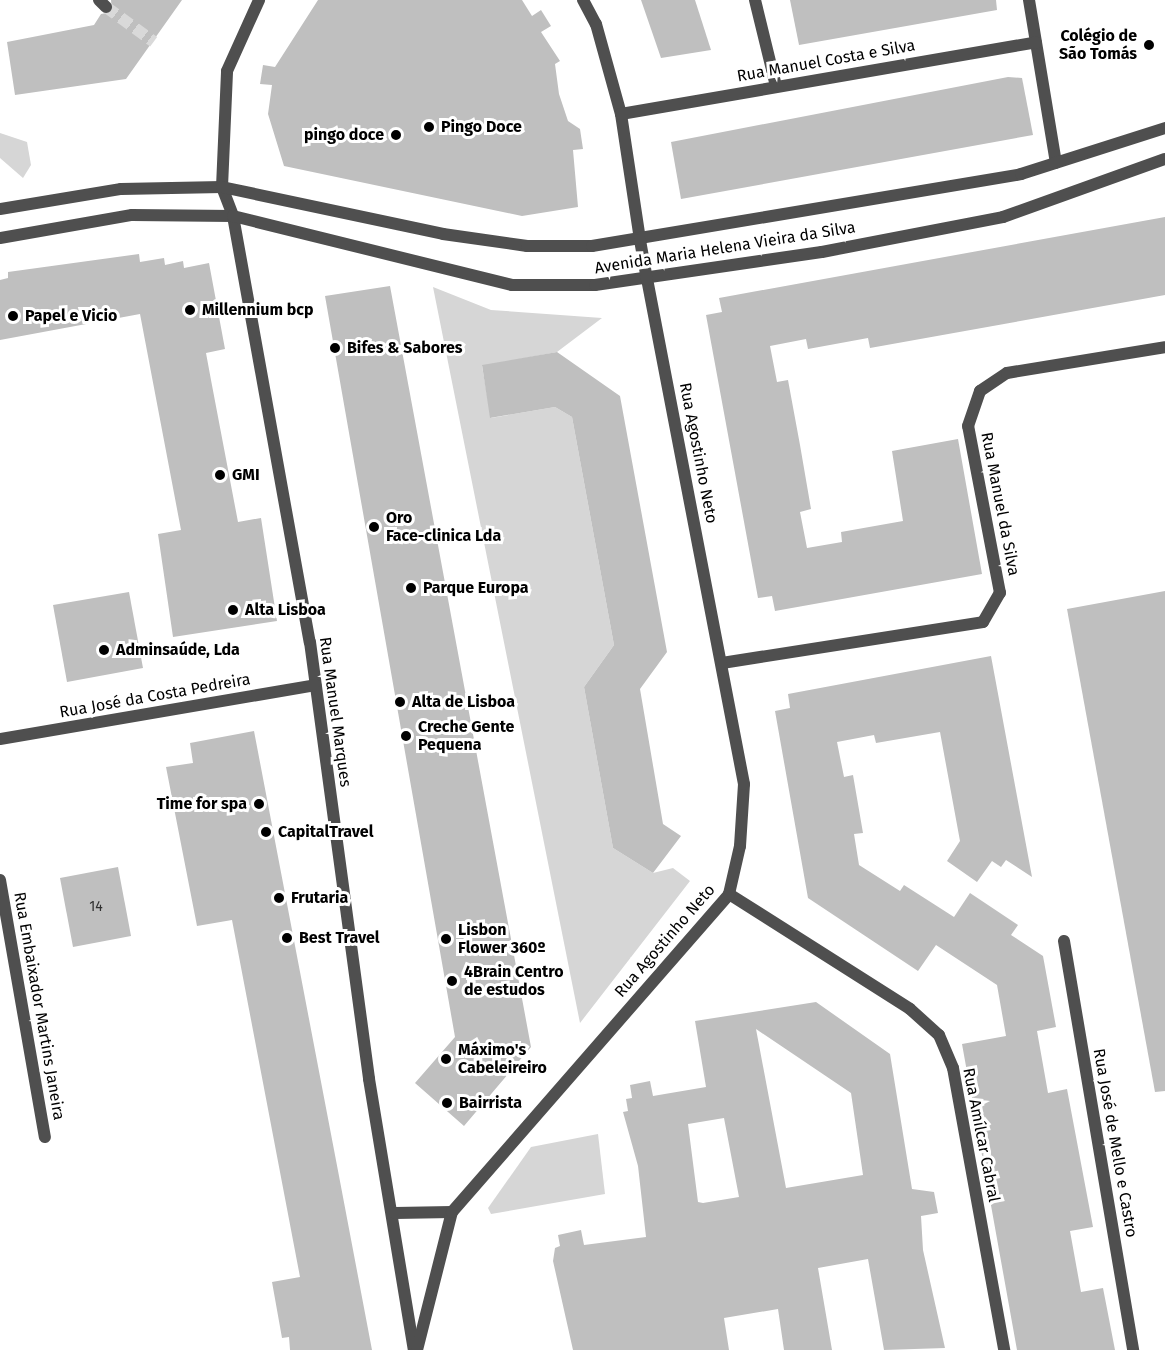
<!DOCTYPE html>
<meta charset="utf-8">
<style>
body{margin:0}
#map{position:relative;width:1165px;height:1350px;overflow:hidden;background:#fff;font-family:"Fira Sans",sans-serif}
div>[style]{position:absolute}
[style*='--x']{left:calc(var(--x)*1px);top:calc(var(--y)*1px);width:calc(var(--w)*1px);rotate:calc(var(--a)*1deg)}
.green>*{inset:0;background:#d6d6d6}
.building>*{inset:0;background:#bfbfbf}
.minor-tunnel>*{height:12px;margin-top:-6px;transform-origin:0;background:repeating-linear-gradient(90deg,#d9d9d9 0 12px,transparent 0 18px)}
.minor>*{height:12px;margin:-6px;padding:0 6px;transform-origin:6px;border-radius:6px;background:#4f4f4f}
.tertiary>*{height:12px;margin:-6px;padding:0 6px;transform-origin:6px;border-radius:6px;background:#4f4f4f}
.dots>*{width:16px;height:16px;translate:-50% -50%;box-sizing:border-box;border:3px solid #fff;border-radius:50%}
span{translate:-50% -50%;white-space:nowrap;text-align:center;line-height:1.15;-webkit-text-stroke:6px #fff;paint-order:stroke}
.number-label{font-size:14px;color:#303030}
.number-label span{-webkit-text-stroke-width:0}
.poi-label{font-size:16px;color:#000;font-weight:700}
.right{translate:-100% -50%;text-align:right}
.left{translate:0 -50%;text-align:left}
.street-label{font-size:16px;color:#000}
</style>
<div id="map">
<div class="green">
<div style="clip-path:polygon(0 133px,27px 142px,31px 165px,23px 178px,0 158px)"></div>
<div style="clip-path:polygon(433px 287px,491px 310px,602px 318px,557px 352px,482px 366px,491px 418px,555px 407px,572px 417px,614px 645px,584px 687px,613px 848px,653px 873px,673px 868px,690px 881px,580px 1023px)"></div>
<div style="clip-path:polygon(598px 1134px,605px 1194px,491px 1214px,488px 1208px,531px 1147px)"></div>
</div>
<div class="building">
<div style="clip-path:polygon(111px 0,182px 0,126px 79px,15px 95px,7px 42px,94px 25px,101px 14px,112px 12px)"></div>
<div style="clip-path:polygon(318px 0,522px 0,532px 16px,541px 10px,551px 26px,541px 32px,560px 61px,555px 64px,559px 94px,568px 121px,580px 129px,583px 149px,573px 150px,578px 207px,522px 216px,284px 166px,268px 114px,272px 85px,260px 84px,263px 65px,275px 67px)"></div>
<div style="clip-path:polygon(641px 0,695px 0,711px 50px,661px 58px)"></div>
<div style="clip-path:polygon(790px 0,996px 0,997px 10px,799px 45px)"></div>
<div style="clip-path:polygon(1008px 77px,1022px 78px,1033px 135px,681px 199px,671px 142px)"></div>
<div style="clip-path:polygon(1165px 217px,1165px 295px,870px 348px,868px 338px,808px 349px,806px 339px,770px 346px,777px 382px,788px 380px,800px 445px,811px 509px,800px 512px,807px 548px,842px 542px,841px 532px,903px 521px,892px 451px,958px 439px,982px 574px,775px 611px,772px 596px,758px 598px,706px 315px,722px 312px,719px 298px)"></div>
<div style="clip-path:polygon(139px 254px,140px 262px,164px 258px,165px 265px,183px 261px,184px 268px,209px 263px,225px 349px,206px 353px,211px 380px,238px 522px,261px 518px,277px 621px,173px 637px,158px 534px,181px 530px,140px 314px,0 340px,0 280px,8px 278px,8px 272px)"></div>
<div style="clip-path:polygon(390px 286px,531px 1047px,464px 1126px,415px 1083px,455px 1037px,325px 296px)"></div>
<div style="clip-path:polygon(557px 352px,620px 396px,667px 652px,640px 689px,663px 824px,681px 836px,653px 873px,613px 848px,584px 687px,614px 645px,572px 417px,555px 407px,490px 418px,482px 365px)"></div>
<div style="clip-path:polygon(1165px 591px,1165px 1091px,1155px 1092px,1067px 609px)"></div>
<div style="clip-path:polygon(129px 592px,143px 668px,67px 682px,53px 605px)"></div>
<div style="clip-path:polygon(991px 656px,1032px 877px,1006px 860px,1001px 867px,992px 861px,977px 882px,947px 861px,960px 841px,940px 732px,876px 743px,874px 735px,837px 742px,844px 777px,853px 775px,863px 833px,854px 834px,859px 865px,900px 891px,904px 885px,954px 917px,970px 893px,1018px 925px,1011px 935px,1043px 956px,1056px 1027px,1037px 1031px,1048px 1093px,1067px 1089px,1093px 1227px,1070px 1231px,1081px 1292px,1103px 1288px,1115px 1350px,1017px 1350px,962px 1044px,1006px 1036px,997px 985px,936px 945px,918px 971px,808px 898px,775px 711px,790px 708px,788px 694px)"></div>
<div style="clip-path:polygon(254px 731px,339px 1176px,372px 1350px,290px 1350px,289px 1337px,282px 1338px,272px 1282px,300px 1277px,232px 920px,197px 926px,166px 767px,193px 763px,190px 743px)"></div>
<div style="clip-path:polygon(118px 867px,131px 936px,73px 947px,60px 878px)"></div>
<div style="clip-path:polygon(evenodd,816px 1002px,890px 1054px,912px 1189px,934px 1192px,938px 1213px,921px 1216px,923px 1250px,945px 1348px,884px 1350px,868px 1259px,818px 1268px,832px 1350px,784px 1350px,778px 1309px,724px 1318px,729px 1350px,573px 1350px,553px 1261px,555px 1248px,560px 1246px,558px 1235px,581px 1230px,584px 1245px,646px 1237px,638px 1166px,623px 1112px,628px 1111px,626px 1099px,632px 1098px,630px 1085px,650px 1081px,653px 1096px,706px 1087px,695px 1021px,816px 1002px,756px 1029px,851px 1093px,863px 1175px,786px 1188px,756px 1029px,816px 1002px,724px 1118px,739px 1197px,703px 1203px,698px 1202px,688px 1124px,724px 1118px)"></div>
</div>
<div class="minor-tunnel">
<div style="--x:106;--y:7;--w:59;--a:36.1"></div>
</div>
<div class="minor">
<div style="--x:99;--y:0;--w:10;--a:45"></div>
<div style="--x:583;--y:0;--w:27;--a:62"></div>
<div style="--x:596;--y:24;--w:93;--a:74.5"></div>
<div style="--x:621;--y:114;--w:127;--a:81.4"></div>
<div style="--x:755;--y:0;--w:89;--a:76.3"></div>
<div style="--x:1029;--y:0;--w:165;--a:80.6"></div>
<div style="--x:621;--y:114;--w:421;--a:-9.8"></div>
<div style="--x:222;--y:187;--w:116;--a:-87.5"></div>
<div style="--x:227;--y:71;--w:78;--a:-65.7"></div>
<div style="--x:233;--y:216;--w:433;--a:79.8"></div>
<div style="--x:310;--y:642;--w:441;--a:82.3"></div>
<div style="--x:369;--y:1079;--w:275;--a:80.6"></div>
<div style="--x:722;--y:663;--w:264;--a:-8.9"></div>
<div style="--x:983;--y:622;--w:34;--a:-60"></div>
<div style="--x:1000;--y:593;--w:170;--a:-100.8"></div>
<div style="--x:968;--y:426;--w:37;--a:-71"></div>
<div style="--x:980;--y:391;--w:32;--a:-34"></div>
<div style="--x:1007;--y:373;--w:160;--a:-9.3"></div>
<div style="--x:0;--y:739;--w:320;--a:-9.7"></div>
<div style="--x:0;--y:880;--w:261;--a:80.1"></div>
<div style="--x:729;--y:894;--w:214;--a:32.4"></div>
<div style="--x:910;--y:1009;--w:39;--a:42"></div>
<div style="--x:939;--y:1035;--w:36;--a:67"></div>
<div style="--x:953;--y:1068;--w:287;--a:79.7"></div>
<div style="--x:1064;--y:941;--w:415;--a:80.4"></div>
<div style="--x:395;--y:1213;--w:57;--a:-1"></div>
<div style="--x:417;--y:1350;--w:142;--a:-75.8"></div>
<div style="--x:452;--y:1212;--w:422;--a:-48.9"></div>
<div style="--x:729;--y:894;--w:49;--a:-77.1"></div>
<div style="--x:740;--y:846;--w:62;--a:-86.3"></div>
<div style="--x:744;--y:784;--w:514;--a:-100.87"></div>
</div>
<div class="tertiary">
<div style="--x:222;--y:187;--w:31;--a:69"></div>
<div style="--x:0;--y:209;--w:123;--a:-9.4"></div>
<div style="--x:121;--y:189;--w:101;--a:-1.1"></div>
<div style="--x:222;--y:187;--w:226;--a:12"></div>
<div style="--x:443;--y:234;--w:85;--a:8.1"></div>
<div style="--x:527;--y:246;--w:65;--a:0"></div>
<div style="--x:592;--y:246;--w:435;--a:-9.5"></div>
<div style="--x:1021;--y:174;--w:151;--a:-17.7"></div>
<div style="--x:0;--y:238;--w:134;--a:-9.9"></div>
<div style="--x:132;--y:215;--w:101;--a:0.6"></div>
<div style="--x:233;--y:216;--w:287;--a:13.9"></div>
<div style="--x:512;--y:285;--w:83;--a:0"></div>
<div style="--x:595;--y:285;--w:229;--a:-8.3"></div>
<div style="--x:822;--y:252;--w:184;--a:-10.9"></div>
<div style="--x:1003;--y:217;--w:172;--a:-19.7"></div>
<div style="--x:640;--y:240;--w:40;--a:80"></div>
</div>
<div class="dots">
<div style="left:1149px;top:45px;background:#000"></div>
<div style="left:429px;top:127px;background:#000"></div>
<div style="left:396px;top:135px;background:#000"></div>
<div style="left:190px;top:310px;background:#000"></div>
<div style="left:13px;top:316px;background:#000"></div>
<div style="left:335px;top:348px;background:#000"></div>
<div style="left:220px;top:475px;background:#000"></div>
<div style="left:374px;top:527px;background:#000"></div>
<div style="left:411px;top:588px;background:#000"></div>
<div style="left:233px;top:610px;background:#000"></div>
<div style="left:104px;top:650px;background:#000"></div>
<div style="left:400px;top:702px;background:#000"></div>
<div style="left:406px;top:736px;background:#000"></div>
<div style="left:259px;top:804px;background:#000"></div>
<div style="left:266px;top:832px;background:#000"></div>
<div style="left:279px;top:898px;background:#000"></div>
<div style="left:287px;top:938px;background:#000"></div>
<div style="left:446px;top:939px;background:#000"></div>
<div style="left:452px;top:981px;background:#000"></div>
<div style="left:446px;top:1059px;background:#000"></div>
<div style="left:447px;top:1103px;background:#000"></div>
</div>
<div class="number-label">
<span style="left:96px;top:907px">14</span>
</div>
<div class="poi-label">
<span class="right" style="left:1137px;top:45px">Colégio de<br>São Tomás</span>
<span class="left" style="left:441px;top:127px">Pingo Doce</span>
<span class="right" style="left:384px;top:135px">pingo doce</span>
<span class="left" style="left:202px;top:310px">Millennium bcp</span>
<span class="left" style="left:25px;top:316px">Papel e Vicio</span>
<span class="left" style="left:347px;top:348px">Bifes &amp; Sabores</span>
<span class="left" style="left:232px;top:475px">GMI</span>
<span class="left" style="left:386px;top:527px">Oro<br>Face-clinica Lda</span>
<span class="left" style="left:423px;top:588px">Parque Europa</span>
<span class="left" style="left:245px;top:610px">Alta Lisboa</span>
<span class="left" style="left:116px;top:650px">Adminsaúde, Lda</span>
<span class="left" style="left:412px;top:702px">Alta de Lisboa</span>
<span class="left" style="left:418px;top:736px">Creche Gente<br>Pequena</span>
<span class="right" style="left:247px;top:804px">Time for spa</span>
<span class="left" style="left:278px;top:832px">CapitalTravel</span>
<span class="left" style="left:291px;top:898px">Frutaria</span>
<span class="left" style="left:458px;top:939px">Lisbon<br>Flower 360º</span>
<span class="left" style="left:299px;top:938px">Best Travel</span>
<span class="left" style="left:464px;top:981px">4Brain Centro<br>de estudos</span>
<span class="left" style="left:458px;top:1059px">Máximo's<br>Cabeleireiro</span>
<span class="left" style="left:459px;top:1103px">Bairrista</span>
</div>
<div class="street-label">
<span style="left:826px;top:61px;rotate:-10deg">Rua Manuel Costa e Silva</span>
<span style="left:725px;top:248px;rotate:-9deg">Avenida Maria Helena Vieira da Silva</span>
<span style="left:698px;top:453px;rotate:79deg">Rua Agostinho Neto</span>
<span style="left:1000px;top:504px;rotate:79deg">Rua Manuel da Silva</span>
<span style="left:155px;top:696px;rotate:-10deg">Rua José da Costa Pedreira</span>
<span style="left:335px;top:712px;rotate:82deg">Rua Manuel Marques</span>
<span style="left:665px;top:941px;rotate:-49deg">Rua Agostinho Neto</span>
<span style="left:39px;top:1006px;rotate:80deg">Rua Embaixador Martins Janeira</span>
<span style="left:981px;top:1135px;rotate:79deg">Rua Amílcar Cabral</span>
<span style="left:1115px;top:1143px;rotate:80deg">Rua José de Mello e Castro</span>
</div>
</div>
